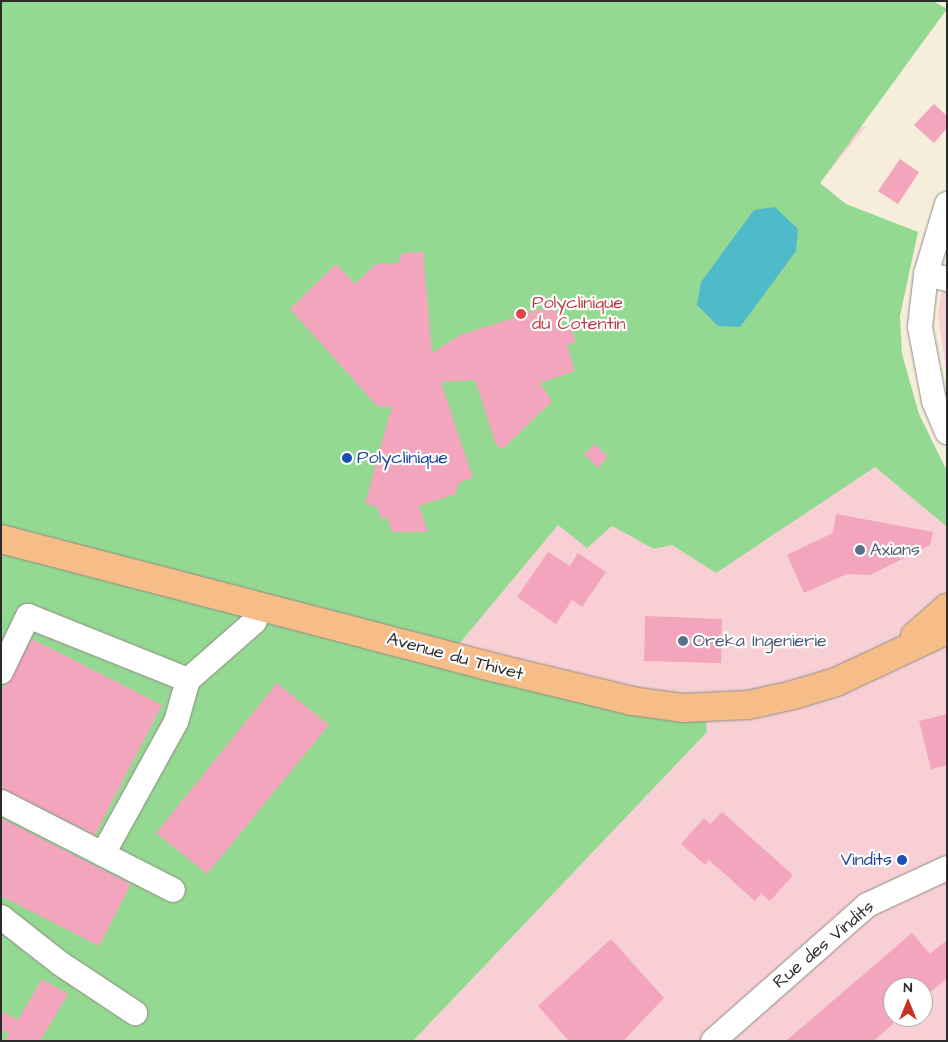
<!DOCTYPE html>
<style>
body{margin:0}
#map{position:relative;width:948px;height:1042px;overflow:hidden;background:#f6eddb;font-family:"Architects Daughter",sans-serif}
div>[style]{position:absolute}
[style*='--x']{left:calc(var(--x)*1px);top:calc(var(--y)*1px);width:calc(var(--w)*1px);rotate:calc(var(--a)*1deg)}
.built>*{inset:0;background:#f7cfd4}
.green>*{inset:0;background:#94d992}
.water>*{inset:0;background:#4ebaca}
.building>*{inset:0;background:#f2a5bd}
.roads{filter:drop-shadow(0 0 1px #908c83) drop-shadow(0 0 1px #908c83)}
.minor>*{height:24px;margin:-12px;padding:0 12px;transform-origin:12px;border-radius:12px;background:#fff}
.major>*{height:28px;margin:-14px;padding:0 14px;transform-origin:14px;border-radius:14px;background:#f7bd88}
.dots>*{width:14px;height:14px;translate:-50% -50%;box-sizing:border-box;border:2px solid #fff;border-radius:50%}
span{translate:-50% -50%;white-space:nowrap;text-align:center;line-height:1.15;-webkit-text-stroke:4.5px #fff;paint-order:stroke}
.health-label{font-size:18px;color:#be3a42}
.left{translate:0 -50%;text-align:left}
.transit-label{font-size:18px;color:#164399}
.right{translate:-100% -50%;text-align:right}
.service-label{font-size:18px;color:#4e5e75}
.street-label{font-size:18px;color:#2b2b2b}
.frame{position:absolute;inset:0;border:2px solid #2b2b2b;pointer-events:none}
.north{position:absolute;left:883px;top:977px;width:50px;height:50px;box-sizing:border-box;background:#fff;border:1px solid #aaa;border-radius:50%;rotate:0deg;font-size:14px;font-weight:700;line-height:20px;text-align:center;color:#2b2b2b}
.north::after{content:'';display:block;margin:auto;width:18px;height:22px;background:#c8321e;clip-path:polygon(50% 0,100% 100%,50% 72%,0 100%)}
</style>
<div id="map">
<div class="built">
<div style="clip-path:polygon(evenodd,866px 126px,820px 183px,846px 204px,589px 545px,612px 526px,654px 549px,672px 545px,716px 573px,875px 467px,946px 526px,947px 1041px,413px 1041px,707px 732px,450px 656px,470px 631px,283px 301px,866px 126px,893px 987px,923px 987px,923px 1017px,893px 1017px,893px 987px)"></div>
<div style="clip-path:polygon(947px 260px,947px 378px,938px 313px)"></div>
</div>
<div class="green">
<div style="clip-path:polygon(1px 1px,933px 1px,947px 9px,820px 183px,846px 204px,918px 232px,900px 316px,902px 354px,919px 414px,947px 471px,946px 526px,875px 467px,716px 573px,672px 545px,654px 549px,612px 526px,587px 548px,558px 525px,450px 655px,705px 708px,707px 732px,413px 1041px,1px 1041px)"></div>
</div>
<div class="water">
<div style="clip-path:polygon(775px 207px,798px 229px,796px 251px,740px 327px,718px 326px,697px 305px,701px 282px,754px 210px)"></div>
</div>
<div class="building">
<div style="clip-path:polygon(934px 104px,947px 116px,947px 128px,934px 143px,914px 125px)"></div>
<div style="clip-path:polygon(900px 159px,919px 172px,898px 204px,878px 191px)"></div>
<div style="clip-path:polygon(423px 252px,432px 353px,460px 335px,554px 305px,561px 327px,570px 324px,576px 342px,567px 345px,575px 371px,540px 383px,552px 401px,503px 449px,496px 445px,475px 380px,441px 382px,473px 478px,458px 483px,456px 494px,419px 506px,428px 532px,392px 532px,387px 517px,381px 519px,377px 507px,365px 504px,392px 406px,378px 407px,290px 309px,336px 264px,355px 284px,376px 264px,398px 263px,402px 253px)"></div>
<div style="clip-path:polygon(595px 444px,608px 457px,598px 468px,584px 454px)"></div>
<div style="clip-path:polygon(836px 514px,933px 532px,930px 545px,870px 575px,847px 574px,804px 593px,787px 555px,833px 533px)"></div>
<div style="clip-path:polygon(548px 552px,570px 566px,578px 553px,606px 572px,582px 607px,572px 600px,556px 624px,517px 597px)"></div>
<div style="clip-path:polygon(645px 616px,722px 619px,721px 663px,644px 661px)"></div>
<div style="clip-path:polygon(32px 639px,162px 705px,95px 835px,1px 788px,1px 692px)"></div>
<div style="clip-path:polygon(277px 683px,329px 725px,207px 874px,156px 833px)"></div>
<div style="clip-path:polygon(947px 714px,947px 765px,931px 769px,919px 721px)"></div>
<div style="clip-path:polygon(722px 812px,793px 875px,770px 901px,761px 893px,755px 901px,709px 860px,705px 865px,681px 844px,704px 818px,710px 824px)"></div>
<div style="clip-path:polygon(1px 818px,131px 884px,99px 946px,1px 896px)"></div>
<div style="clip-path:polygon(912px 933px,930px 954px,947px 940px,947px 978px,923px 998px,923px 987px,893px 987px,893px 1024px,880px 1035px,874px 1041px,786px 1041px)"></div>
<div style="clip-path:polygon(611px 939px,664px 998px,623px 1041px,569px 1041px,538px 1006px)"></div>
<div style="clip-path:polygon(42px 979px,68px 994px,40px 1041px,5px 1041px,9px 1033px,1px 1029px,1px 1011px,18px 1020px)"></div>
</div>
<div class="roads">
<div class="minor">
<div style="--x:947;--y:204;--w:73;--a:106.7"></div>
<div style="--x:926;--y:274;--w:53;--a:96.5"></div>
<div style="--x:920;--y:327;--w:75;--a:79.3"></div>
<div style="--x:934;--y:401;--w:34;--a:67"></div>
<div style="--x:926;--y:274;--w:22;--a:13"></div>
<div style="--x:1;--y:672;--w:62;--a:-64.3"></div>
<div style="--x:28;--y:616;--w:172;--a:21.8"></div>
<div style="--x:1;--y:802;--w:193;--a:27.1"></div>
<div style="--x:103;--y:854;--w:151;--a:-61.1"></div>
<div style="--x:176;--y:722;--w:44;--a:-74.1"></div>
<div style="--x:188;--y:680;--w:88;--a:-41.3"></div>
<div style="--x:254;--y:622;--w:18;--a:-61"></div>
<div style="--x:1;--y:917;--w:76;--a:38.1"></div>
<div style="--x:61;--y:964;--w:89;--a:33.5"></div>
<div style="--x:713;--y:1041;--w:205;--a:-41.4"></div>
<div style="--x:867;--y:905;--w:88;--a:-24.8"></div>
</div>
<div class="major">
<div style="--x:1;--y:539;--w:516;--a:14.6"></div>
<div style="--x:500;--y:669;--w:136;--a:13.6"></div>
<div style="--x:632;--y:701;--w:51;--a:7.8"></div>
<div style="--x:683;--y:708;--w:65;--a:-2.6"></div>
<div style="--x:748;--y:705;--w:46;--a:-12.5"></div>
<div style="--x:793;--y:695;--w:45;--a:-16.8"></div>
<div style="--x:836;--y:682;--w:123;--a:-25.1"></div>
<div style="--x:915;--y:636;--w:43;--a:-41.2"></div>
</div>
</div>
<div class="dots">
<div style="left:521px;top:314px;background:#e0444e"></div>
<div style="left:347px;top:458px;background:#1a4fb4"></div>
<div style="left:860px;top:550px;background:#5c6f8a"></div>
<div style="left:683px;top:641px;background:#5c6f8a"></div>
<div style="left:902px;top:860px;background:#1a4fb4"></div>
</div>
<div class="health-label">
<span class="left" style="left:532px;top:314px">Polyclinique<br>du Cotentin</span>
</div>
<div class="transit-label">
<span class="left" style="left:357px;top:458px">Polyclinique</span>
<span class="right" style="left:892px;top:860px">Vindits</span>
</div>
<div class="service-label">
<span class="left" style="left:870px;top:550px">Axians</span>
<span class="left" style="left:693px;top:641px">Oreka Ingenierie</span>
</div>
<div class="street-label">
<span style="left:455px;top:657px;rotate:15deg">Avenue du Thivet</span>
<span style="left:824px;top:945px;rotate:-40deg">Rue des Vindits</span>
</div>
<div class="frame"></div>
<div class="north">N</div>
</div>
